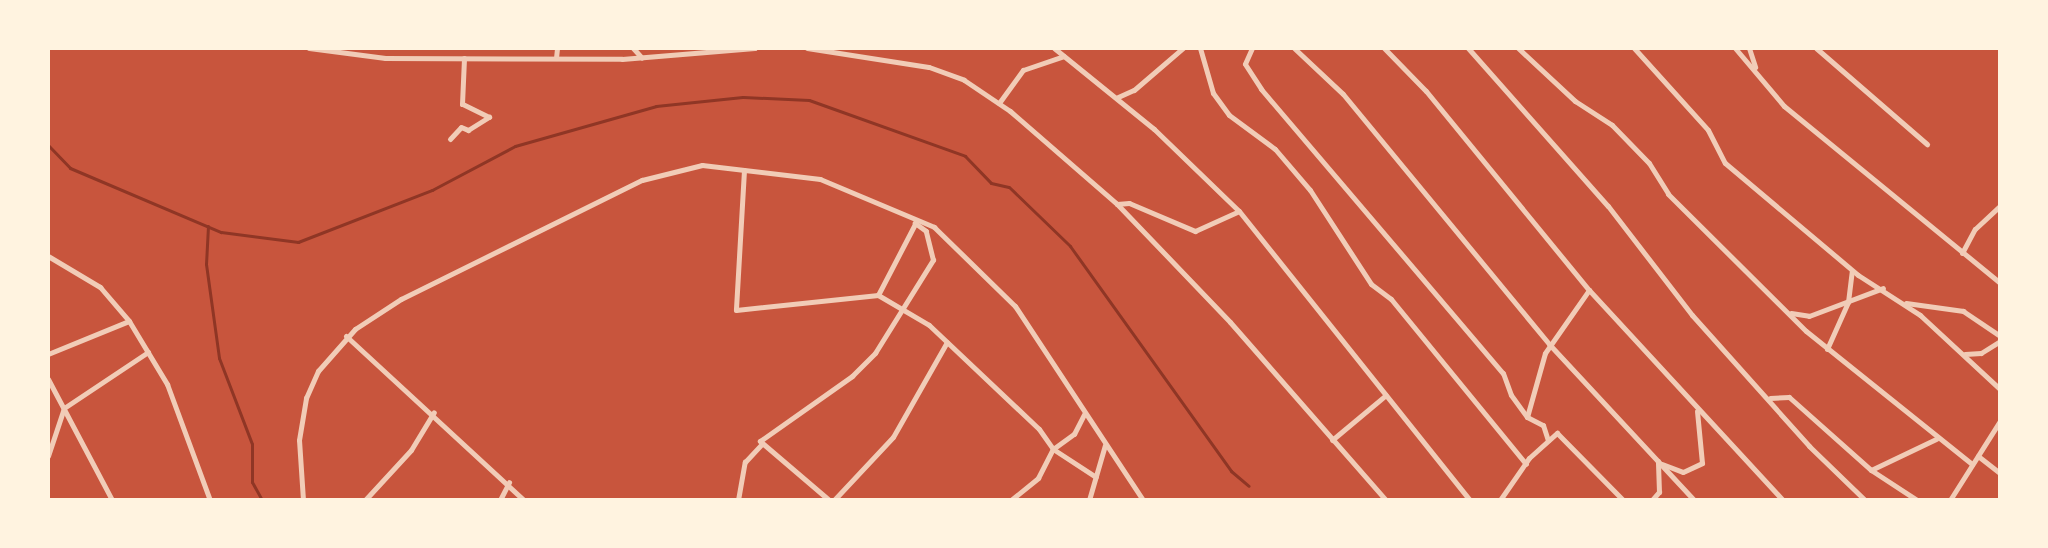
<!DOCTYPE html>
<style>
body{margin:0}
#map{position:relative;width:2048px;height:548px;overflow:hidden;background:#c8553d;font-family:"Sofia Sans Condensed",sans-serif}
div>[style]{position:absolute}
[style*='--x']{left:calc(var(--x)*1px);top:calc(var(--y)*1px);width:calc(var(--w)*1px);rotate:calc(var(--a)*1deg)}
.stream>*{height:3px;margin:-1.5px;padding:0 1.5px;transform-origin:1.5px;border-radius:1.5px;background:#8f3625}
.minor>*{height:5px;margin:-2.5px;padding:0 2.5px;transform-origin:2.5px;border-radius:2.5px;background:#f1ccb7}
span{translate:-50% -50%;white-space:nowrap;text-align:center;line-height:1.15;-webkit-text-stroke:4.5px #fff3e0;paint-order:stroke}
.frame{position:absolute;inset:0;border:50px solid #fff3e0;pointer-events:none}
</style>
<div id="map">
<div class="stream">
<div style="--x:48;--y:145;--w:32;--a:46"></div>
<div style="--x:70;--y:168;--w:164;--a:23"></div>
<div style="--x:221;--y:232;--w:78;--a:7.4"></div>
<div style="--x:298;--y:242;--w:144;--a:-21.2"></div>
<div style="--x:432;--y:190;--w:94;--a:-27.9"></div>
<div style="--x:515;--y:146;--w:147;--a:-15.8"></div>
<div style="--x:656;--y:106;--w:87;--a:-5.9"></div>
<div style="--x:743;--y:97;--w:66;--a:2.6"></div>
<div style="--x:809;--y:100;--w:166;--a:19.7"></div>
<div style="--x:965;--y:156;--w:37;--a:46"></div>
<div style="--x:991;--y:183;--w:18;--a:13"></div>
<div style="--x:1009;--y:187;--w:85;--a:44"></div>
<div style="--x:1070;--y:246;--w:277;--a:54.4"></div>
<div style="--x:1231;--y:471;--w:23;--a:40"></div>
<div style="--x:208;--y:226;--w:38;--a:93"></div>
<div style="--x:206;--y:264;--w:95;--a:82.1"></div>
<div style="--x:219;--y:358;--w:92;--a:69"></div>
<div style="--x:252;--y:444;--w:38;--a:90"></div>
<div style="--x:252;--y:482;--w:21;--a:61"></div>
</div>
<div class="minor">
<div style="--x:309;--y:48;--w:77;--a:7.5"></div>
<div style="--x:385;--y:58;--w:237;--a:0.2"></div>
<div style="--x:622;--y:59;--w:133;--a:-4.7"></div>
<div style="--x:633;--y:48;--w:13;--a:48"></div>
<div style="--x:807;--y:48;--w:123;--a:8.9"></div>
<div style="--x:929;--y:67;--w:37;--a:20"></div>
<div style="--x:964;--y:80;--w:55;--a:34"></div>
<div style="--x:1010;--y:111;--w:142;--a:41"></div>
<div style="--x:1117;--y:204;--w:163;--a:46.2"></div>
<div style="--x:1230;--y:322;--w:237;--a:48.8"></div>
<div style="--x:1054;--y:48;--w:129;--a:39"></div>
<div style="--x:1154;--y:129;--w:118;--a:44"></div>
<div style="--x:1239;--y:211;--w:370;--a:51.4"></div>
<div style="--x:1200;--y:48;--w:47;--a:73.9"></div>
<div style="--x:1213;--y:93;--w:27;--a:54"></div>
<div style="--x:1229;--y:115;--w:57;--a:36.5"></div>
<div style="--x:1275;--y:149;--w:54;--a:49.5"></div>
<div style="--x:1310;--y:190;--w:112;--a:57"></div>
<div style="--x:1371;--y:284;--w:25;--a:37"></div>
<div style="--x:1391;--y:299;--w:213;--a:50.7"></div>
<div style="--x:1252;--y:48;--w:17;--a:114"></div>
<div style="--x:1245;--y:64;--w:30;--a:57"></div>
<div style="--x:1261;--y:89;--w:373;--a:49.6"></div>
<div style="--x:1503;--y:373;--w:23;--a:70"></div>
<div style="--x:1511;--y:395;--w:27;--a:54"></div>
<div style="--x:1527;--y:417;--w:18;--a:27"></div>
<div style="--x:1543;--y:425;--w:16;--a:72"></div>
<div style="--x:1294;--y:48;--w:67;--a:43.2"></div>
<div style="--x:1343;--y:94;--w:324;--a:50.5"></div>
<div style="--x:1549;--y:344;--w:213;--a:47.1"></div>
<div style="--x:1384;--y:48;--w:60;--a:45.7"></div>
<div style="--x:1426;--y:91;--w:257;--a:50.7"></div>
<div style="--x:1589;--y:290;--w:286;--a:47.3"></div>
<div style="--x:1468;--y:48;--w:211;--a:48.5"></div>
<div style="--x:1608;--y:206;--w:138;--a:52.4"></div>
<div style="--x:1692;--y:315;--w:176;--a:48.2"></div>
<div style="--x:1809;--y:446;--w:78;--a:44"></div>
<div style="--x:1518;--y:48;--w:78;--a:42.9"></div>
<div style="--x:1575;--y:101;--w:44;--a:33"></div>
<div style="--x:1612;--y:125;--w:53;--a:45.8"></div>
<div style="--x:1649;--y:163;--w:36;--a:58"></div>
<div style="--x:1668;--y:194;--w:194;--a:44.8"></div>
<div style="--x:1806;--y:331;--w:213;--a:38.7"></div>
<div style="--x:1634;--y:48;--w:110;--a:47.9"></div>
<div style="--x:1708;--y:130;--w:37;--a:63"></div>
<div style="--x:1725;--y:163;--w:174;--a:40.1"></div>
<div style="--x:1858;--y:275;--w:74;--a:32.8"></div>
<div style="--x:1920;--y:315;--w:109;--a:42.8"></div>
<div style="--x:1735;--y:48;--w:76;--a:49.8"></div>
<div style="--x:1784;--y:106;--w:279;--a:39.3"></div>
<div style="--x:1749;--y:48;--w:20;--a:72"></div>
<div style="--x:1816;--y:48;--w:147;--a:40.9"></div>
<div style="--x:556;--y:58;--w:10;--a:-84"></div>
<div style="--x:1118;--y:97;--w:17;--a:-24"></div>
<div style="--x:1134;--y:90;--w:65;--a:-40.6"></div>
<div style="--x:999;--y:103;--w:41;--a:-54"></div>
<div style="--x:1023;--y:70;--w:43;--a:-18.9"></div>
<div style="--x:450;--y:139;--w:16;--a:-47"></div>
<div style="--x:461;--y:127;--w:8;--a:23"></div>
<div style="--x:468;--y:130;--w:25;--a:-32"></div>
<div style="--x:489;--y:117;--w:30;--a:-154"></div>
<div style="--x:462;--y:104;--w:46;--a:-87.5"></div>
<div style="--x:744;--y:170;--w:140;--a:93.3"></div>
<div style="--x:736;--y:310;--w:143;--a:-6"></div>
<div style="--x:878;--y:295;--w:59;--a:30.5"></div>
<div style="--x:929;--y:325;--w:151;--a:43.4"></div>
<div style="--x:1039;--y:429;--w:24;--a:55"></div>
<div style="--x:1053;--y:449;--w:51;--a:33.1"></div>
<div style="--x:1117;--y:204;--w:12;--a:-5"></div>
<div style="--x:1129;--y:203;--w:72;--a:23"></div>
<div style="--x:1195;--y:231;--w:48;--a:-24.4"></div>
<div style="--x:1962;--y:253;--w:27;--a:-62"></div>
<div style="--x:1975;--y:229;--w:34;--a:-43"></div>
<div style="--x:48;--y:256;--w:61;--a:30.8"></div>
<div style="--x:100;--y:287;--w:45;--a:49.5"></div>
<div style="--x:129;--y:321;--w:74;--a:58.9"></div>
<div style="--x:167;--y:384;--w:124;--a:69.7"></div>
<div style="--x:878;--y:295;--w:82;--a:-62.5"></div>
<div style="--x:1906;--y:303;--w:58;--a:8"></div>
<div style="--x:1963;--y:311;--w:45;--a:34"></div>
<div style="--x:1791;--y:313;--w:18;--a:9"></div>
<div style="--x:1809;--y:316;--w:79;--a:-20.7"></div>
<div style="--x:346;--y:336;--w:242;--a:42.7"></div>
<div style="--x:1827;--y:349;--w:51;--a:-65.9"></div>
<div style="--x:1848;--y:302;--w:31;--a:-83"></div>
<div style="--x:48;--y:354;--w:87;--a:-22.2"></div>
<div style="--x:1965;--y:354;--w:16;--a:-4"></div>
<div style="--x:1981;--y:353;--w:22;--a:-32"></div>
<div style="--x:48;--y:379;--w:137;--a:62.1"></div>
<div style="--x:1770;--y:398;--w:19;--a:-3"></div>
<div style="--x:1789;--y:397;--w:110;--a:41.7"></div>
<div style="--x:1871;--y:470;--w:55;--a:33.1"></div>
<div style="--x:1527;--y:417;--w:66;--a:-74.3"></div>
<div style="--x:1545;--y:353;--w:77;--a:-55.1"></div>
<div style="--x:1332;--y:440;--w:70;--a:-39.8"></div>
<div style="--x:48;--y:456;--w:51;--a:-71.6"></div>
<div style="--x:64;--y:408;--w:101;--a:-33.7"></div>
<div style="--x:1978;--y:456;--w:28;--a:38"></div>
<div style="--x:1662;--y:464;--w:22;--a:21"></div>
<div style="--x:1683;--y:472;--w:21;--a:-25"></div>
<div style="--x:1702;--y:463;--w:52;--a:-95.5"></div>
<div style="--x:1871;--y:470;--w:72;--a:-25.5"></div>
<div style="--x:303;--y:500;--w:60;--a:-93.8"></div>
<div style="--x:299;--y:440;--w:43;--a:-80.5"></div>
<div style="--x:306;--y:398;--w:30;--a:-66"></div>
<div style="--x:318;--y:371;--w:56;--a:-48.6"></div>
<div style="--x:355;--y:329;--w:55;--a:-33.1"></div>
<div style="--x:401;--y:299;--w:269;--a:-26.3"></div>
<div style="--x:642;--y:180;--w:62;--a:-14"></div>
<div style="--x:702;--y:165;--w:119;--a:6.8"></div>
<div style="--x:820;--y:179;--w:124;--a:22.8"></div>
<div style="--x:934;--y:227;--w:113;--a:44.3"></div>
<div style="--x:1015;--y:306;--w:232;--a:56.6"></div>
<div style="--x:365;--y:500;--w:68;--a:-47.4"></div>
<div style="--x:411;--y:450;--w:44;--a:-58.8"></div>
<div style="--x:500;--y:500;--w:20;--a:-63"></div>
<div style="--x:738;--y:500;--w:39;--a:-80"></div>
<div style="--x:745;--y:462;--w:25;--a:-47"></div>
<div style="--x:829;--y:500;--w:91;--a:-139.5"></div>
<div style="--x:760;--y:441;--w:113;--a:-35.2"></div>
<div style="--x:852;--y:376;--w:33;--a:-45"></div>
<div style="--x:875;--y:353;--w:110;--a:-58.1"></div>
<div style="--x:933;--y:260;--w:30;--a:-104"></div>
<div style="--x:926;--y:231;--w:14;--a:-144"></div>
<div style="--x:834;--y:500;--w:86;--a:-46.9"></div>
<div style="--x:893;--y:437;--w:109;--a:-60.4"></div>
<div style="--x:1011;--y:500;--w:35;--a:-39"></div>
<div style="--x:1038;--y:478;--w:33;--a:-63"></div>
<div style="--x:1053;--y:449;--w:26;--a:-36"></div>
<div style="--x:1074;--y:434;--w:22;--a:-63"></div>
<div style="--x:1089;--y:500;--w:57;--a:-73.8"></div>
<div style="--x:1500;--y:500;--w:51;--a:-55.4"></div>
<div style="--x:1529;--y:458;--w:38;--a:-42"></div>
<div style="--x:1557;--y:433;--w:94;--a:45.4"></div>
<div style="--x:1652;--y:500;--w:11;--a:-49"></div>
<div style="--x:1659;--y:492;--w:31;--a:-92"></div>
<div style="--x:1950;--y:500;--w:93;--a:-57.7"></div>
</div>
<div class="frame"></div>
</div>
